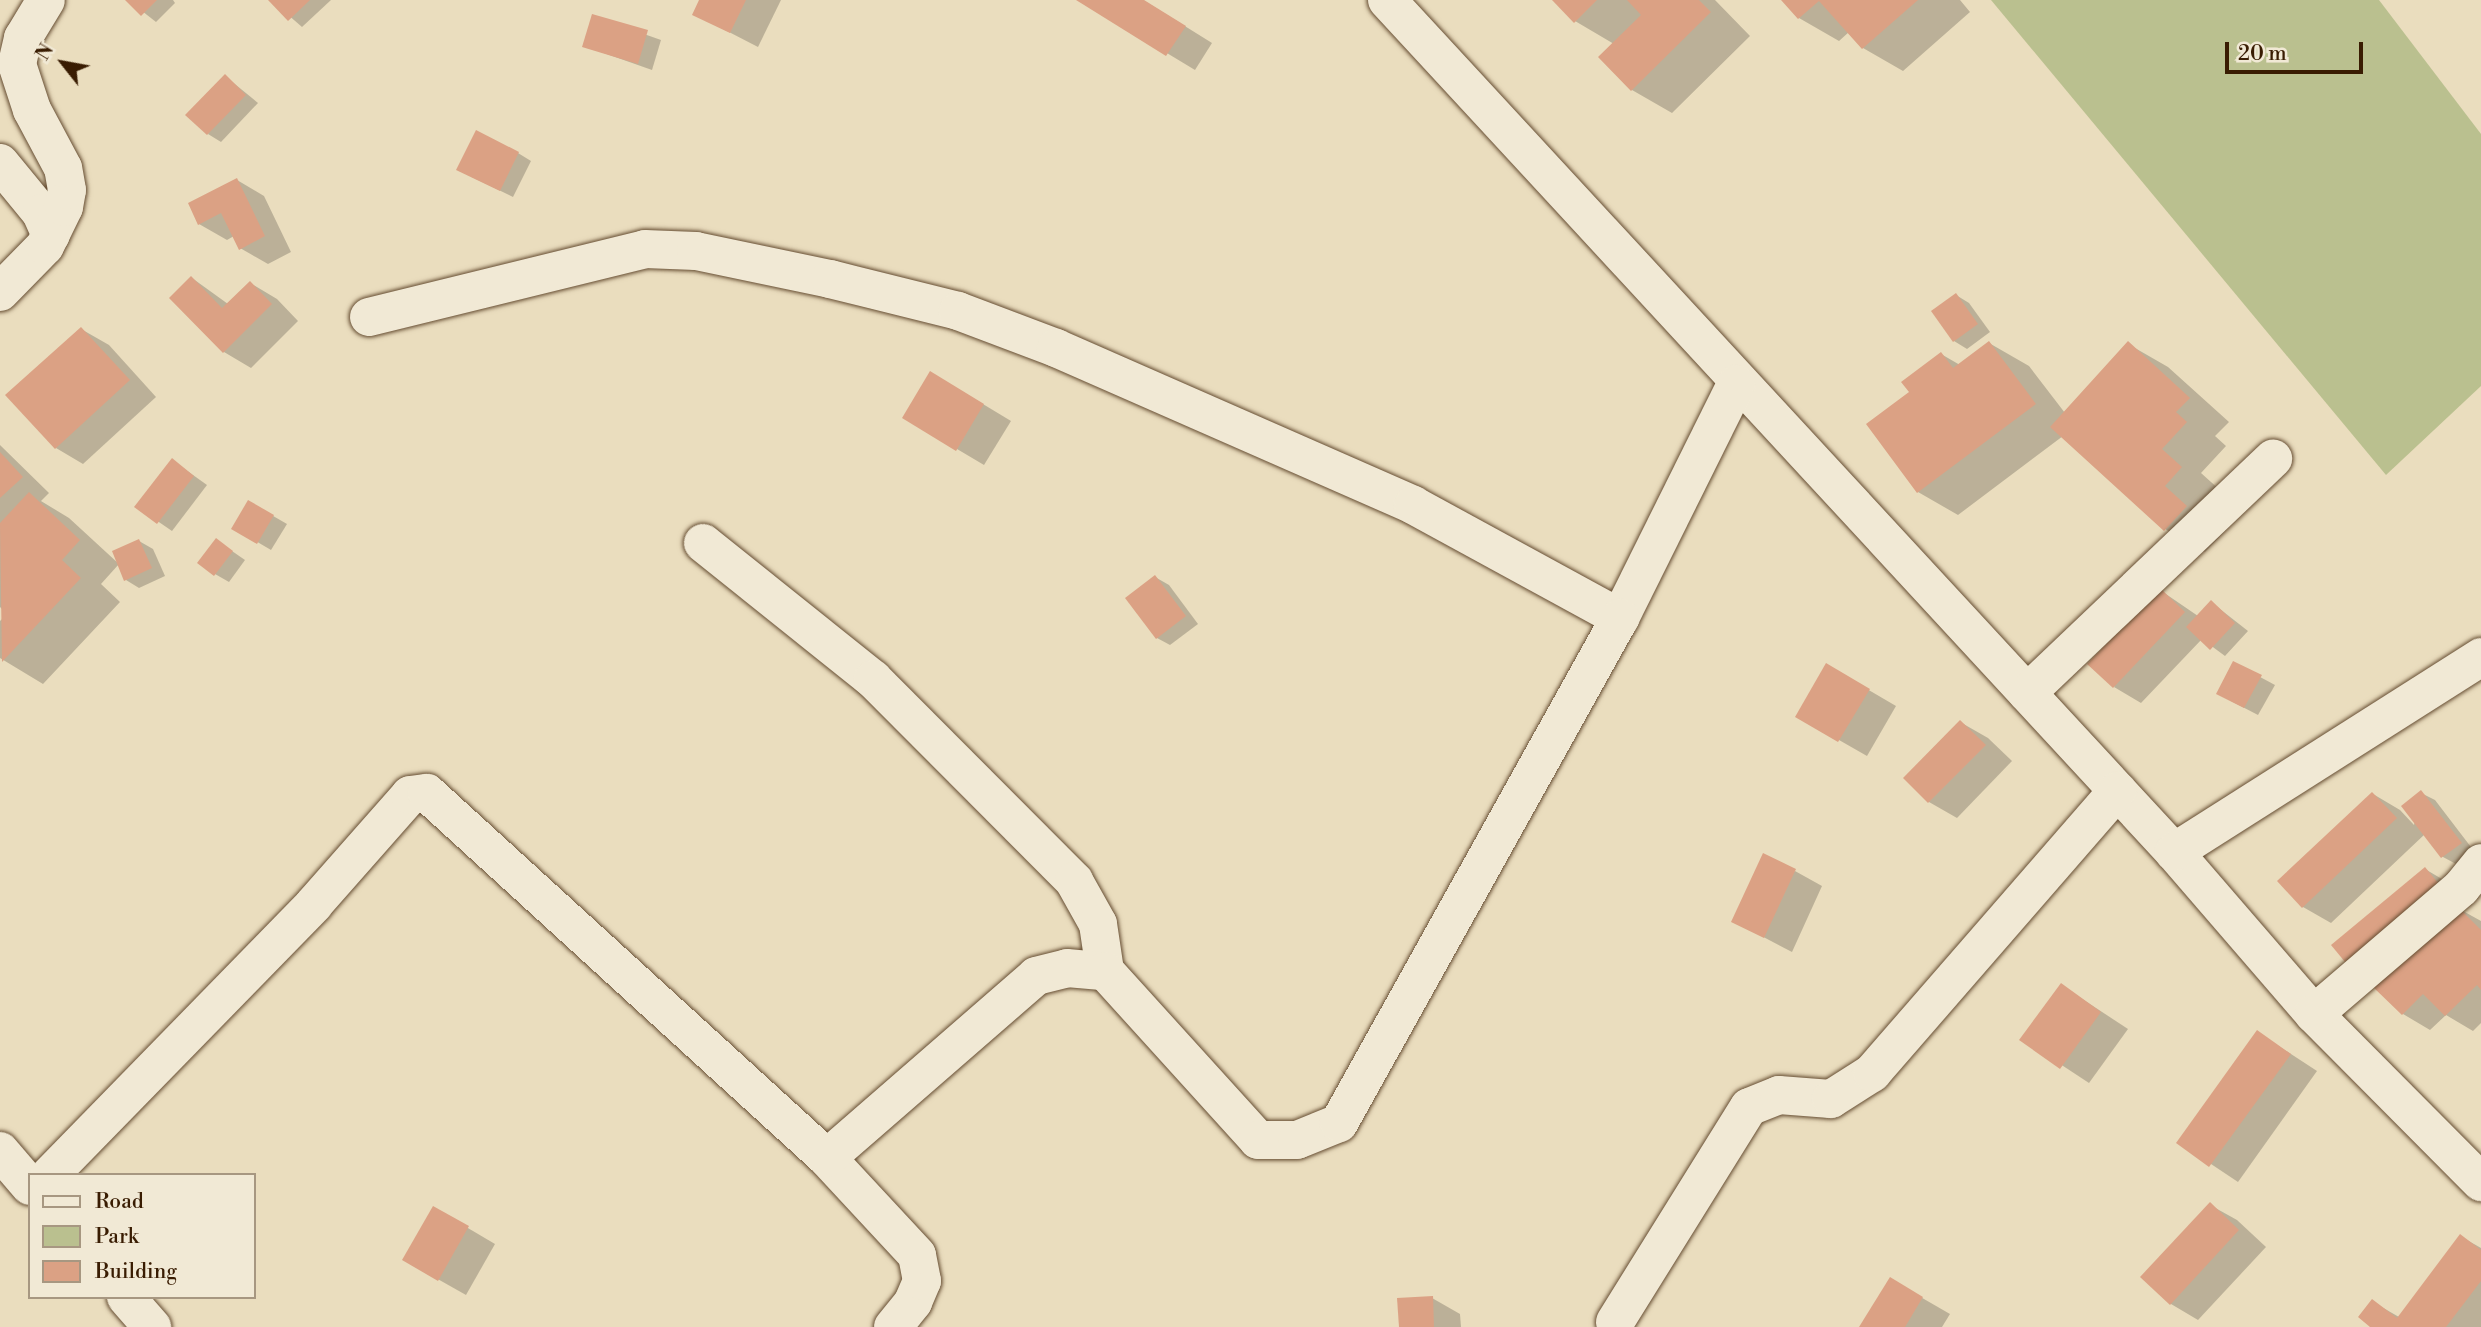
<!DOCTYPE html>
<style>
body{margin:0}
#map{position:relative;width:2481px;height:1327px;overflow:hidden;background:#eaddbe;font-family:"Libre Bodoni",serif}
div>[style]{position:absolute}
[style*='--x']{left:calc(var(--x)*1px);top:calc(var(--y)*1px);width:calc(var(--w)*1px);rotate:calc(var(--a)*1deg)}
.green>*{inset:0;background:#bac08f}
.shadow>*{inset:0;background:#0003}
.building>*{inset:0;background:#dba184}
.roads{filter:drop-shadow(0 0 2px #654c31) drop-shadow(0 0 2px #654c31)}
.street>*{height:38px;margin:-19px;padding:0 19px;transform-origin:19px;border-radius:19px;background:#f1e9d5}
span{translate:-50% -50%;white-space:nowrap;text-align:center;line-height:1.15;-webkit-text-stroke:5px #f1e9d5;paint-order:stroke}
.legend{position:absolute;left:28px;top:1173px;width:228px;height:126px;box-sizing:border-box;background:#f1e9d5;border:2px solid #a79781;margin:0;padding:9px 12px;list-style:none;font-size:21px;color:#391c02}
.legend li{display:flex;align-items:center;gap:14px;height:35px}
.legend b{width:35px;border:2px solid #a79781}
.north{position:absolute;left:28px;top:28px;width:70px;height:70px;-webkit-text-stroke:5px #f1e9d5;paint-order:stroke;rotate:301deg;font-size:19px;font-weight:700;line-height:28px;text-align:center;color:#391c02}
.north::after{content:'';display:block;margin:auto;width:24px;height:32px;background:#391c02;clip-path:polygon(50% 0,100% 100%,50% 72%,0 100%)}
.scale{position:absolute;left:2225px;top:42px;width:138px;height:32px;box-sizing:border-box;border:4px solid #391c02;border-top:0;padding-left:9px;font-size:21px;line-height:24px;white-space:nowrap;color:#391c02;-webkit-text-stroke:5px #f1e9d5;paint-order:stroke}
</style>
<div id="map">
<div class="green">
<div style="clip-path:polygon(1991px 0,2379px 0,2481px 134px,2481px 386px,2386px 475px)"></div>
</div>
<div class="shadow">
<div style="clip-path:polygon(128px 0,173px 0,175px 3px,156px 22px)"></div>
<div style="clip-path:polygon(271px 0,331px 0,302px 27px)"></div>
<div style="clip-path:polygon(701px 0,781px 0,758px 47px,694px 14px)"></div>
<div style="clip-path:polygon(1079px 0,1143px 0,1212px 43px,1195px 70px)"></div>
<div style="clip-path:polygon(1554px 0,1715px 0,1750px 36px,1672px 113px,1632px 90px,1614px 44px,1575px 21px)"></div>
<div style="clip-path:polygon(1784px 0,1960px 0,1970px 12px,1903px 71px,1863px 48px,1849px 32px,1839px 41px,1799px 18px)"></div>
<div style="clip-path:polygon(593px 16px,661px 40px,652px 70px,584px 46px)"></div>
<div style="clip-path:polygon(225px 76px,258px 103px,221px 142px,208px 134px)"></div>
<div style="clip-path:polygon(518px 153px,531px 161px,513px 197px,472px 177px)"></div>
<div style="clip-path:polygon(237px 180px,264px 196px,291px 252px,268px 264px,240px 248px,234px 236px,227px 240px,199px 224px)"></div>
<div style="clip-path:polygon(192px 278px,228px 304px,250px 283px,277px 299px,298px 321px,251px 368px,224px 352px)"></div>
<div style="clip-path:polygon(1956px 295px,1969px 303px,1990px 332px,1967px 349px,1954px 341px)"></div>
<div style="clip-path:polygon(81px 329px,109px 345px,156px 397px,83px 464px,56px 448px)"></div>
<div style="clip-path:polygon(1989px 343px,2029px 366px,2065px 413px,2128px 344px,2168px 367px,2229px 422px,2215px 436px,2226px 446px,2201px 473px,2221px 491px,2226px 530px,2205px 552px,2165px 529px,2063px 436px,1958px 515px,1918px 492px,1911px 392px,1941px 354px,1960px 365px)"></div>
<div style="clip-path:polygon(958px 389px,1011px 421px,984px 465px,957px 449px)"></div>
<div style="clip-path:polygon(0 445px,49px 493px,41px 501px,69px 518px,119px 564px,101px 584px,120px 602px,43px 684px,0 658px,0 621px,7px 614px,0 607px)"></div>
<div style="clip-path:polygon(172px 460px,207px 485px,172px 531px,137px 507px)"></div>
<div style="clip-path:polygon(249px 502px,287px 524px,271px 550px,234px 528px)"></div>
<div style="clip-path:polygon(216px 540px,245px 560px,229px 582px,215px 574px)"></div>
<div style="clip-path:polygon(139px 541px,153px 549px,165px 576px,139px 588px,126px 580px)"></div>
<div style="clip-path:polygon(1155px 577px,1169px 585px,1198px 624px,1170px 645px,1157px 638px)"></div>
<div style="clip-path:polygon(2160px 590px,2198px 616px,2211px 602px,2248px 631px,2225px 656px,2202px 639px,2141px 703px,2114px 687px)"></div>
<div style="clip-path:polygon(2234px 663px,2275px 685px,2258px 715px,2231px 701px)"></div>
<div style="clip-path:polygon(1826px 665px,1896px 706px,1867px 756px,1797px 716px)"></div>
<div style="clip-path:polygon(1960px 722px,1988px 738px,2012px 761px,1957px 818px,1929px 802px,1905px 778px)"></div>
<div style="clip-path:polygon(2421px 793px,2435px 800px,2474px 851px,2456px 864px,2443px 857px,2425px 834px,2331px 923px,2303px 907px,2279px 881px,2373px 794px,2400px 810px,2414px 825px)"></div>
<div style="clip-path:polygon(2425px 869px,2452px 885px,2463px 911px,2481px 921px,2481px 1023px,2473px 1031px,2446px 1015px,2430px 1030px,2403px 1014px)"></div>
<div style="clip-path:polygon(1795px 871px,1822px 886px,1792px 952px,1733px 921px)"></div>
<div style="clip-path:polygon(2061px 985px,2128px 1029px,2089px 1083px,2022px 1039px)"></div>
<div style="clip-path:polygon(2257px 1032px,2317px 1071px,2238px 1182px,2178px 1142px)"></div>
<div style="clip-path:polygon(2210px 1205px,2237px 1220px,2266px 1247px,2198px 1320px,2171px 1304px,2142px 1277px)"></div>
<div style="clip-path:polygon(434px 1208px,495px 1244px,466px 1295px,404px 1260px)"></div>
<div style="clip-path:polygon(2460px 1236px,2481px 1248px,2481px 1327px,2373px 1327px,2373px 1302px,2399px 1317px)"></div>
<div style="clip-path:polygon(1891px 1280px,1950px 1314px,1942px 1327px,1861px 1327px)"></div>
<div style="clip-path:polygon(1432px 1298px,1460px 1314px,1461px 1327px,1400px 1327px)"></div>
</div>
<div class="building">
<div style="clip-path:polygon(125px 0,157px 0,141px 16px)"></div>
<div style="clip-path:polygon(268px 0,310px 0,288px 21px)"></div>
<div style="clip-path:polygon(699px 0,746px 0,730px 33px,692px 15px)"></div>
<div style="clip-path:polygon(1076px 0,1144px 0,1186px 26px,1166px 56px)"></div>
<div style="clip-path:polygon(1552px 0,1597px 0,1574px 23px)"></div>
<div style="clip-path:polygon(1627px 0,1699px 0,1711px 12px,1631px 91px,1598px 57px,1641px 15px)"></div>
<div style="clip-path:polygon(1781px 0,1918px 0,1862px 49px,1819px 1px,1798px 19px)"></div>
<div style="clip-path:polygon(592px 14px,648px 30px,638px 64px,582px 47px)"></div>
<div style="clip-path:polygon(225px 74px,246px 95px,207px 135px,185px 115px)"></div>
<div style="clip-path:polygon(476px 130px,519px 152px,500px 191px,456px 170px)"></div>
<div style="clip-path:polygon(237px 178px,265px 236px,239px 250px,221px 213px,198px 225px,188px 203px)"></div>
<div style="clip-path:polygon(191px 276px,222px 308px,250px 281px,272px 304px,223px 353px,169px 298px)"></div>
<div style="clip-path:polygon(1956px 293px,1978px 324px,1953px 342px,1931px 311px)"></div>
<div style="clip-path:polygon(81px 327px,130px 380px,55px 449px,5px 395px)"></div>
<div style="clip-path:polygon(1989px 341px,2036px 404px,1917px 493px,1866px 424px,1909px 392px,1901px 382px,1941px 352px,1953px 368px)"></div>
<div style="clip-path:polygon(2128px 341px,2190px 398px,2176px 412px,2187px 422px,2162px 449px,2182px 467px,2165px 486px,2187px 506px,2164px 531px,2050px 427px)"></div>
<div style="clip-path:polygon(930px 371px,984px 404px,956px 451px,902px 418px)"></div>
<div style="clip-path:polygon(0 452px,23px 477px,0 498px)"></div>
<div style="clip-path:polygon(172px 458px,194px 476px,157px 524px,134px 507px)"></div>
<div style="clip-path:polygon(29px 492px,80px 540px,62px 560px,81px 578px,2px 662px,0 523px)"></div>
<div style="clip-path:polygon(248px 500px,274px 515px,257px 544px,231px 529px)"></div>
<div style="clip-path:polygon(216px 538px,233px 551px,214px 576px,197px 563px)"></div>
<div style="clip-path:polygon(139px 539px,152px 568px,124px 581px,112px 551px)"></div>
<div style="clip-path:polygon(1155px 575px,1186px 616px,1156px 639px,1125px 598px)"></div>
<div style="clip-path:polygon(2160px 588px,2185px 612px,2113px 688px,2087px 664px)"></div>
<div style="clip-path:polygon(2211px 600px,2235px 623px,2210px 650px,2186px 627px)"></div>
<div style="clip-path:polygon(2233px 661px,2262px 675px,2244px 708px,2216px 694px)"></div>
<div style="clip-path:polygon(1826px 663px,1870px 689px,1838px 742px,1795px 717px)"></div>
<div style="clip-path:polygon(1960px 720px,1986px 745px,1928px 803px,1903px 778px)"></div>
<div style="clip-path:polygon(2421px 790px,2462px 843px,2441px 858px,2401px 806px)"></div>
<div style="clip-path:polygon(2372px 792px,2397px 818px,2302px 908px,2277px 881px)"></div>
<div style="clip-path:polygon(1763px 853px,1796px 869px,1764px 938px,1731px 922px)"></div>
<div style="clip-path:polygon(2425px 867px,2443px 889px,2350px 968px,2331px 945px)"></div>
<div style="clip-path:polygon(2455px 904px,2481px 930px,2481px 990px,2477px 985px,2445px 1016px,2423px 994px,2402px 1015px,2373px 987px)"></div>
<div style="clip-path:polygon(2061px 983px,2101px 1012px,2060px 1069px,2019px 1040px)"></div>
<div style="clip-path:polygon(2257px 1030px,2291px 1054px,2209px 1167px,2176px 1143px)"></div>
<div style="clip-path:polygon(2210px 1202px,2239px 1230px,2170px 1305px,2140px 1277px)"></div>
<div style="clip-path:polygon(433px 1206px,469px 1226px,438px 1281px,402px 1260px)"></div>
<div style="clip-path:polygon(2460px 1234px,2481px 1250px,2481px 1281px,2446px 1327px,2370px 1327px,2358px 1317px,2372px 1299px,2397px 1318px)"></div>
<div style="clip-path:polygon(1890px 1277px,1923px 1297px,1905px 1327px,1859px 1327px)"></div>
<div style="clip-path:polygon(1433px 1296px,1434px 1327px,1399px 1327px,1397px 1298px)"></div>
</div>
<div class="roads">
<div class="street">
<div style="--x:1387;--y:0;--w:1160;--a:47.27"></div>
<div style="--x:2174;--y:852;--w:214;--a:49.2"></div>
<div style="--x:2314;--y:1014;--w:237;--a:45.2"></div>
<div style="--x:0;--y:163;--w:65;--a:50.6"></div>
<div style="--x:41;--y:213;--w:24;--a:66"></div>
<div style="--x:0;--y:292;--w:64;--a:-45.6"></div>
<div style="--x:45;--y:246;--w:43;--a:-64"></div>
<div style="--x:64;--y:207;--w:17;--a:-80"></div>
<div style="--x:67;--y:190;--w:22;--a:-100"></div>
<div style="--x:63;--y:168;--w:66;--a:-118.1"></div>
<div style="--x:32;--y:110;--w:48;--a:-108.1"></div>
<div style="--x:17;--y:64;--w:27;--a:-77"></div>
<div style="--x:23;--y:38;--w:44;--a:-58.8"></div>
<div style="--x:369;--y:317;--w:284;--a:-13.8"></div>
<div style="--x:645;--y:249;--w:51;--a:2.2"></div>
<div style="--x:696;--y:251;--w:137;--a:11.8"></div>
<div style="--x:830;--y:279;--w:132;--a:14"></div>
<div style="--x:958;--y:311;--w:105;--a:20.7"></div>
<div style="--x:1056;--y:348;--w:390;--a:23.7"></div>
<div style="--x:1413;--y:505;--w:236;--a:28.6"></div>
<div style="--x:1620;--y:618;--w:261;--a:-63.6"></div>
<div style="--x:703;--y:543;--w:218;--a:38.7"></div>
<div style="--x:873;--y:679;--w:285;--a:45.1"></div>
<div style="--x:1074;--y:881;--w:49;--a:60.8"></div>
<div style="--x:1098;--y:924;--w:48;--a:81.5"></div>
<div style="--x:2027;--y:693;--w:340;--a:-43.6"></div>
<div style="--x:2174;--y:852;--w:364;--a:-32.4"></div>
<div style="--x:2314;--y:1014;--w:194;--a:-40.6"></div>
<div style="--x:2461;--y:888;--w:32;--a:-51"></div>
<div style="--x:0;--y:1151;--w:46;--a:49.4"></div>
<div style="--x:50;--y:1175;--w:378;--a:-45.7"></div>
<div style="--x:314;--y:904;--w:145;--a:-48.6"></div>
<div style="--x:410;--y:795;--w:17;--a:-7"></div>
<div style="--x:427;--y:793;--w:542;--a:42.38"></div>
<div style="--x:126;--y:1297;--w:40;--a:49"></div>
<div style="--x:1615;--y:1322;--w:253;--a:-58.1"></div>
<div style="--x:1749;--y:1107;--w:32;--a:-22"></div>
<div style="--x:1779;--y:1095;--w:52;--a:4.4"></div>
<div style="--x:1831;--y:1099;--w:49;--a:-32.4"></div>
<div style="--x:1872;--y:1073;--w:374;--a:-49"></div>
<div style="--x:893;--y:1327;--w:32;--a:-51"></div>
<div style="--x:913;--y:1302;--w:23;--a:-67"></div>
<div style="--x:922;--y:1281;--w:26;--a:-101"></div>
<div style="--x:917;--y:1255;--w:132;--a:-132.9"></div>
<div style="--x:827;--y:1158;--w:277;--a:-41"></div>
<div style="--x:1036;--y:976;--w:32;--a:-14"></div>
<div style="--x:1067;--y:968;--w:38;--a:5"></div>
<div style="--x:1105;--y:971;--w:228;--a:47.8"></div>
<div style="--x:1258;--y:1140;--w:39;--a:0"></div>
<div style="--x:1297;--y:1140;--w:45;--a:-22"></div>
<div style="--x:1339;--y:1123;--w:578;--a:-60.91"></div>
</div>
</div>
<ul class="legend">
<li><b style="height:9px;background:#f1e9d5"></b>Road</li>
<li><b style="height:19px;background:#bac08f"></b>Park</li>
<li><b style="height:19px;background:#dba184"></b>Building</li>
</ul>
<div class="north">N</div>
<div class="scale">20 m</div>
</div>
